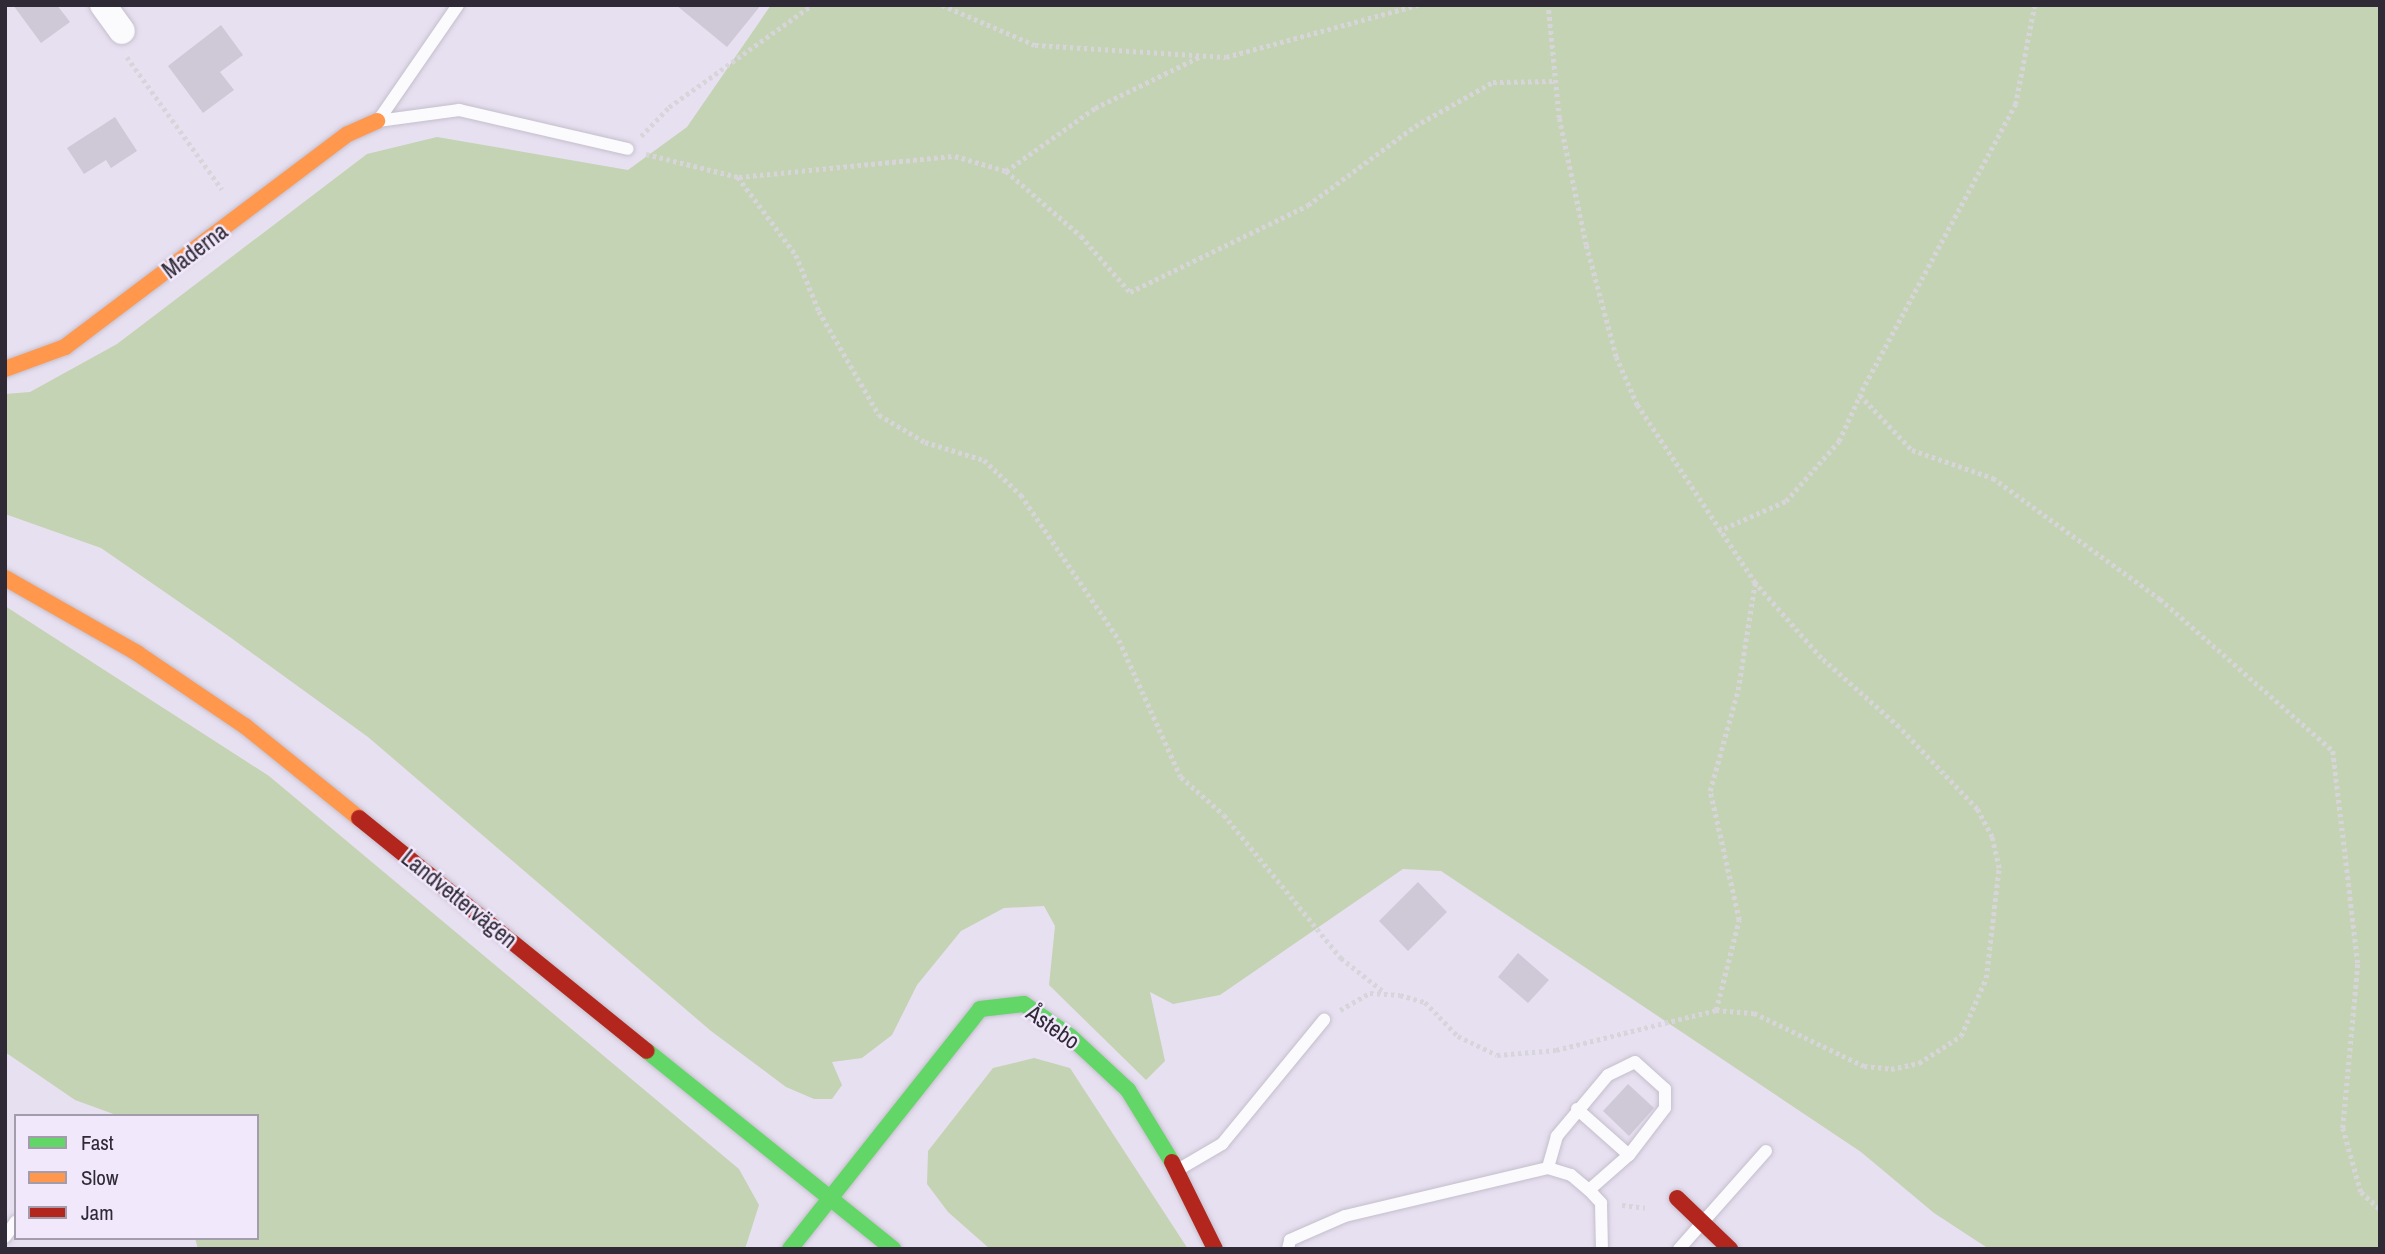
<!DOCTYPE html>
<meta charset="utf-8">
<style>
body{margin:0}
#map{position:relative;width:2385px;height:1254px;overflow:hidden;background:#e7e0f1;font-family:"Archivo Narrow",sans-serif}
div>[style]{position:absolute}
[style*='--x']{left:calc(var(--x)*1px);top:calc(var(--y)*1px);width:calc(var(--w)*1px);rotate:calc(var(--a)*1deg)}
.green>*{inset:0;background:#c4d3b3}
.building>*{inset:0;background:#cec8d7}
.path>*{height:4.5px;margin-top:-2.25px;transform-origin:0;background:repeating-linear-gradient(90deg,#d7d5da 0 3.5px,transparent 0 7px)}
.roads{filter:drop-shadow(0 0 2px #c4becb) drop-shadow(0 0 2px #c4becb)}
.lane>*{height:12px;margin:-6px;padding:0 6px;transform-origin:6px;border-radius:6px;background:#fbfafd}
.street>*{height:26px;margin:-13px;padding:0 13px;transform-origin:13px;border-radius:13px;background:#fbfafd}
.fast>*{height:16px;margin:-8px;padding:0 8px;transform-origin:8px;border-radius:8px;background:#63d668}
.slow>*{height:16px;margin:-8px;padding:0 8px;transform-origin:8px;border-radius:8px;background:#ff974d}
.jam>*{height:16px;margin:-8px;padding:0 8px;transform-origin:8px;border-radius:8px;background:#b3261e}
span{translate:-50% -50%;white-space:nowrap;text-align:center;line-height:1.15;-webkit-text-stroke:5px #f1e8fc;paint-order:stroke}
.street-label{font-size:23px;color:#2f2a36}
.frame{position:absolute;inset:0;border:7px solid #2f2a36;pointer-events:none}
.legend{position:absolute;left:14px;top:1114px;width:245px;height:126px;box-sizing:border-box;background:#f1e8fc;border:2px solid #a39cad;margin:0;padding:9px 12px;list-style:none;font-size:21px;color:#2f2a36}
.legend li{display:flex;align-items:center;gap:14px;height:35px}
.legend b{width:35px;border:2px solid #a39cad}
</style>
<div id="map">
<div class="green">
<div style="clip-path:polygon(771px 5px,2380px 5px,2380px 1249px,1989px 1249px,1934px 1213px,1861px 1152px,1441px 871px,1403px 869px,1220px 995px,1173px 1004px,1150px 992px,1165px 1061px,1146px 1080px,1049px 985px,1055px 926px,1044px 906px,1004px 908px,961px 931px,917px 985px,892px 1035px,862px 1058px,832px 1062px,842px 1085px,832px 1099px,814px 1099px,786px 1087px,711px 1031px,368px 737px,227px 635px,101px 548px,5px 514px,5px 394px,30px 392px,117px 344px,367px 154px,437px 137px,628px 170px,687px 127px)"></div>
<div style="clip-path:polygon(5px 606px,269px 776px,739px 1169px,759px 1205px,745px 1249px,198px 1249px,195px 1238px,257px 1238px,257px 1116px,119px 1116px,75px 1100px,5px 1052px)"></div>
<div style="clip-path:polygon(1034px 1058px,1070px 1068px,1188px 1249px,990px 1249px,948px 1212px,927px 1184px,928px 1151px,993px 1068px)"></div>
</div>
<div class="building">
<div style="clip-path:polygon(13px 5px,57px 5px,70px 22px,41px 43px)"></div>
<div style="clip-path:polygon(676px 5px,761px 5px,727px 47px)"></div>
<div style="clip-path:polygon(221px 25px,243px 55px,220px 72px,234px 90px,203px 113px,168px 66px)"></div>
<div style="clip-path:polygon(115px 117px,137px 151px,111px 168px,106px 160px,84px 174px,67px 148px)"></div>
<div style="clip-path:polygon(1418px 882px,1447px 912px,1408px 951px,1379px 921px)"></div>
<div style="clip-path:polygon(1518px 953px,1549px 980px,1528px 1003px,1498px 977px)"></div>
<div style="clip-path:polygon(1628px 1084px,1654px 1108px,1629px 1136px,1603px 1111px)"></div>
</div>
<div class="path">
<div style="--x:942;--y:5;--w:101;--a:23.3"></div>
<div style="--x:1035;--y:45;--w:191;--a:3.6"></div>
<div style="--x:1226;--y:57;--w:199;--a:-15.2"></div>
<div style="--x:2035;--y:5;--w:101;--a:100.9"></div>
<div style="--x:2016;--y:104;--w:330;--a:118.2"></div>
<div style="--x:1860;--y:395;--w:76;--a:46.6"></div>
<div style="--x:1912;--y:450;--w:86;--a:19.1"></div>
<div style="--x:1993;--y:478;--w:206;--a:35.9"></div>
<div style="--x:2160;--y:599;--w:230;--a:41.3"></div>
<div style="--x:2333;--y:751;--w:214;--a:83.3"></div>
<div style="--x:2358;--y:964;--w:165;--a:95.2"></div>
<div style="--x:2343;--y:1128;--w:66;--a:74.3"></div>
<div style="--x:2361;--y:1192;--w:25;--a:42"></div>
<div style="--x:127;--y:57;--w:163;--a:54.3"></div>
<div style="--x:641;--y:136;--w:40;--a:-46"></div>
<div style="--x:669;--y:107;--w:176;--a:-35.5"></div>
<div style="--x:646;--y:154;--w:95;--a:14"></div>
<div style="--x:738;--y:177;--w:97;--a:53.4"></div>
<div style="--x:796;--y:255;--w:61;--a:67.7"></div>
<div style="--x:819;--y:311;--w:120;--a:60"></div>
<div style="--x:879;--y:415;--w:53;--a:30.4"></div>
<div style="--x:925;--y:442;--w:62;--a:17"></div>
<div style="--x:984;--y:460;--w:51;--a:43.4"></div>
<div style="--x:1021;--y:495;--w:175;--a:55.9"></div>
<div style="--x:1119;--y:640;--w:150;--a:65.7"></div>
<div style="--x:1181;--y:777;--w:57;--a:41.5"></div>
<div style="--x:1224;--y:815;--w:185;--a:50.7"></div>
<div style="--x:1341;--y:958;--w:53;--a:38.2"></div>
<div style="--x:1006;--y:171;--w:109;--a:-35.3"></div>
<div style="--x:1095;--y:108;--w:118;--a:-26.1"></div>
<div style="--x:739;--y:177;--w:217;--a:-5.6"></div>
<div style="--x:955;--y:156;--w:53;--a:16.4"></div>
<div style="--x:1006;--y:171;--w:99;--a:40.9"></div>
<div style="--x:1081;--y:236;--w:74;--a:48.8"></div>
<div style="--x:1130;--y:292;--w:198;--a:-26"></div>
<div style="--x:1308;--y:205;--w:133;--a:-36.4"></div>
<div style="--x:1415;--y:126;--w:90;--a:-29.4"></div>
<div style="--x:1493;--y:82;--w:62;--a:-0.9"></div>
<div style="--x:1718;--y:531;--w:74;--a:-23.8"></div>
<div style="--x:1786;--y:501;--w:80;--a:-48.5"></div>
<div style="--x:1839;--y:441;--w:51;--a:-65.5"></div>
<div style="--x:1340;--y:1010;--w:34;--a:-30"></div>
<div style="--x:1370;--y:993;--w:30;--a:4"></div>
<div style="--x:1400;--y:995;--w:26;--a:16"></div>
<div style="--x:1425;--y:1002;--w:47;--a:45.9"></div>
<div style="--x:1458;--y:1036;--w:43;--a:26"></div>
<div style="--x:1497;--y:1055;--w:59;--a:-4.8"></div>
<div style="--x:1556;--y:1050;--w:165;--a:-14"></div>
<div style="--x:1716;--y:1010;--w:38;--a:5"></div>
<div style="--x:1754;--y:1013;--w:122;--a:25.7"></div>
<div style="--x:1864;--y:1066;--w:27;--a:6"></div>
<div style="--x:1891;--y:1069;--w:29;--a:-12"></div>
<div style="--x:1919;--y:1063;--w:50;--a:-32.7"></div>
<div style="--x:1961;--y:1036;--w:63;--a:-66.7"></div>
<div style="--x:1986;--y:978;--w:111;--a:-83.3"></div>
<div style="--x:1999;--y:868;--w:32;--a:-103"></div>
<div style="--x:1992;--y:837;--w:32;--a:-118"></div>
<div style="--x:1977;--y:809;--w:113;--a:-133.6"></div>
<div style="--x:1899;--y:727;--w:104;--a:-138.5"></div>
<div style="--x:1821;--y:658;--w:100;--a:-131.3"></div>
<div style="--x:1755;--y:583;--w:214;--a:-123.5"></div>
<div style="--x:1637;--y:405;--w:52;--a:-113.6"></div>
<div style="--x:1616;--y:357;--w:116;--a:-105"></div>
<div style="--x:1586;--y:245;--w:130;--a:-102"></div>
<div style="--x:1559;--y:118;--w:114;--a:-95.6"></div>
<div style="--x:1716;--y:1010;--w:93;--a:-75.7"></div>
<div style="--x:1739;--y:920;--w:132;--a:-102.7"></div>
<div style="--x:1710;--y:791;--w:105;--a:-74.5"></div>
<div style="--x:1738;--y:690;--w:108;--a:-81"></div>
<div style="--x:1622;--y:1205;--w:23;--a:7"></div>
</div>
<div class="roads">
<div class="lane">
<div style="--x:380;--y:118;--w:137;--a:-55.4"></div>
<div style="--x:378;--y:121;--w:82;--a:-7.7"></div>
<div style="--x:459;--y:110;--w:173;--a:13"></div>
<div style="--x:1577;--y:1109;--w:69;--a:41.5"></div>
<div style="--x:1181;--y:1168;--w:48;--a:-30.3"></div>
<div style="--x:1222;--y:1144;--w:161;--a:-50.6"></div>
<div style="--x:1589;--y:1190;--w:18;--a:47"></div>
<div style="--x:1601;--y:1203;--w:46;--a:88.8"></div>
<div style="--x:5;--y:1237;--w:19;--a:-55"></div>
<div style="--x:1288;--y:1249;--w:9;--a:-77"></div>
<div style="--x:1290;--y:1240;--w:60;--a:-23.6"></div>
<div style="--x:1345;--y:1216;--w:209;--a:-13.3"></div>
<div style="--x:1548;--y:1168;--w:24;--a:17"></div>
<div style="--x:1571;--y:1175;--w:23;--a:40"></div>
<div style="--x:1589;--y:1190;--w:53;--a:-41.2"></div>
<div style="--x:1629;--y:1155;--w:59;--a:-52.5"></div>
<div style="--x:1665;--y:1108;--w:19;--a:-90"></div>
<div style="--x:1665;--y:1089;--w:40;--a:-138"></div>
<div style="--x:1635;--y:1062;--w:30;--a:154"></div>
<div style="--x:1608;--y:1075;--w:80;--a:129.9"></div>
<div style="--x:1557;--y:1136;--w:33;--a:106"></div>
<div style="--x:1679;--y:1249;--w:131;--a:-48.4"></div>
</div>
<div class="street">
<div style="--x:103;--y:5;--w:32;--a:54"></div>
</div>
<div class="fast">
<div style="--x:647;--y:1051;--w:316;--a:38.8"></div>
<div style="--x:790;--y:1249;--w:306;--a:-51.6"></div>
<div style="--x:980;--y:1009;--w:44;--a:-6.5"></div>
<div style="--x:1024;--y:1004;--w:57;--a:35.1"></div>
<div style="--x:1071;--y:1037;--w:78;--a:42.9"></div>
<div style="--x:1128;--y:1090;--w:84;--a:58.6"></div>
</div>
<div class="slow">
<div style="--x:5;--y:369;--w:64;--a:-20.1"></div>
<div style="--x:65;--y:347;--w:354;--a:-37"></div>
<div style="--x:348;--y:134;--w:32;--a:-24"></div>
<div style="--x:5;--y:578;--w:152;--a:29.6"></div>
<div style="--x:137;--y:653;--w:130;--a:34.1"></div>
<div style="--x:245;--y:726;--w:146;--a:38.9"></div>
</div>
<div class="jam">
<div style="--x:359;--y:818;--w:370;--a:39"></div>
<div style="--x:1172;--y:1162;--w:97;--a:63.7"></div>
<div style="--x:1677;--y:1198;--w:74;--a:43.9"></div>
</div>
</div>
<div class="street-label">
<span style="left:195px;top:251px;rotate:-37deg">Maderna</span>
<span style="left:459px;top:899px;rotate:39deg">Landvettervägen</span>
<span style="left:1053px;top:1027px;rotate:35deg">Åstebo</span>
</div>
<div class="frame"></div>
<ul class="legend">
<li><b style="height:9px;background:#63d668"></b>Fast</li>
<li><b style="height:9px;background:#ff974d"></b>Slow</li>
<li><b style="height:9px;background:#b3261e"></b>Jam</li>
</ul>
</div>
